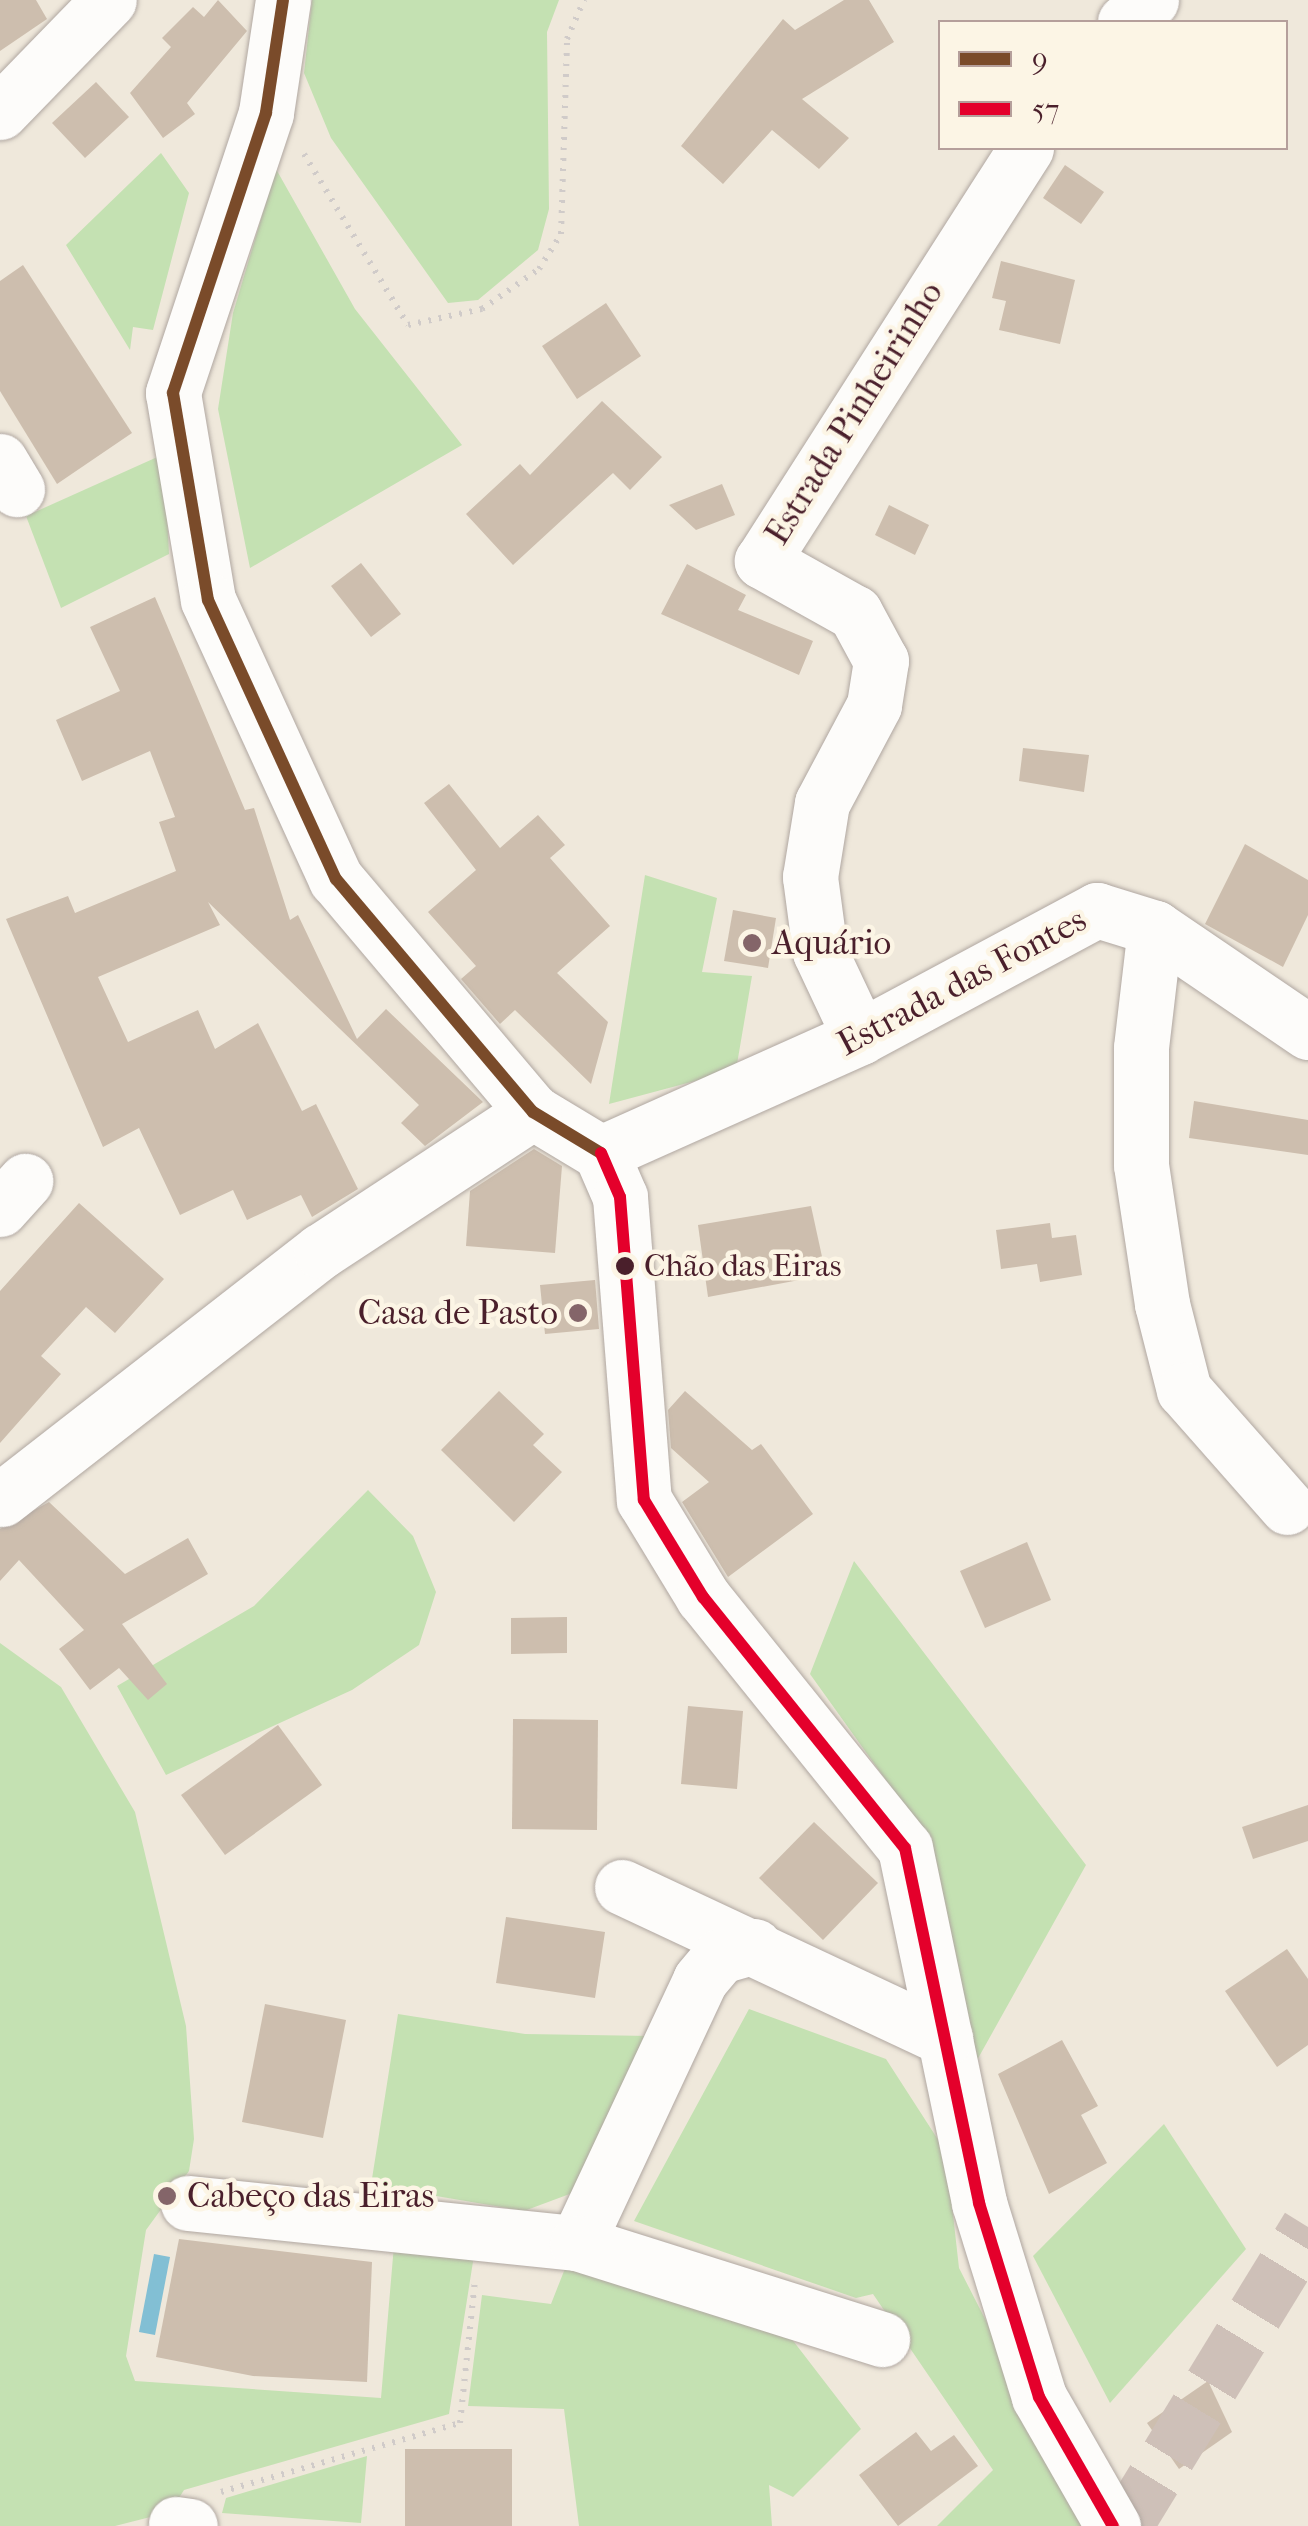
<!DOCTYPE html>
<meta charset="utf-8">
<style>
body{margin:0}
#map{position:relative;width:1308px;height:2526px;overflow:hidden;background:#efe8db;font-family:"IM FELL French Canon",serif}
div>[style]{position:absolute}
[style*='--x']{left:calc(var(--x)*1px);top:calc(var(--y)*1px);width:calc(var(--w)*1px);rotate:calc(var(--a)*1deg)}
.green>*{inset:0;background:#c4e1b2}
.water>*{inset:0;background:#82bfd4}
.building>*{inset:0;background:#cdbeae}
.major-tunnel>*{height:55px;margin-top:-27.5px;transform-origin:0;background:repeating-linear-gradient(90deg,#cec0b8 0 55px,transparent 0 83px)}
.path>*{height:6px;margin-top:-3px;transform-origin:0;background:repeating-linear-gradient(90deg,#d0cbc9 0 2.5px,transparent 0 10.5px)}
.roads{filter:drop-shadow(0 0 2px #b0a7a1) drop-shadow(0 0 2px #b0a7a1)}
.minor>*{height:55px;margin:-27.5px;padding:0 27.5px;transform-origin:27.5px;border-radius:27.5px;background:#fdfcfa}
.bus-1>*{height:12px;margin:-6px;padding:0 6px;transform-origin:6px;border-radius:6px;background:#7a4b2a}
.bus-2>*{height:12px;margin:-6px;padding:0 6px;transform-origin:6px;border-radius:6px;background:#e4002b}
.dots>*{width:28px;height:28px;translate:-50% -50%;box-sizing:border-box;border:5px solid #fcf5e5;border-radius:50%}
span{translate:-50% -50%;white-space:nowrap;text-align:center;line-height:1.15;-webkit-text-stroke:9px #fcf5e5;paint-order:stroke}
.bus-label{font-size:32px;color:#4a1f2b}
.left{translate:0 -50%;text-align:left}
.street-label{font-size:35px;color:#4a1f2b}
.poi-label{font-size:35px;color:#4a1f2b}
.right{translate:-100% -50%;text-align:right}
.legend{position:absolute;left:938px;top:20px;width:350px;height:130px;box-sizing:border-box;background:#fcf5e5;border:2px solid #b59f9b;margin:0;padding:12px 18px;list-style:none;font-size:30px;color:#4a1f2b}
.legend li{display:flex;align-items:center;gap:20px;height:50px}
.legend b{width:50px;border:2px solid #b59f9b}
</style>
<div id="map">
<div class="green">
<div style="clip-path:polygon(312px 0,559px 0,547px 32px,549px 209px,538px 250px,478px 300px,448px 303px,331px 138px,304px 73px)"></div>
<div style="clip-path:polygon(161px 153px,189px 193px,153px 330px,133px 327px,130px 350px,66px 245px)"></div>
<div style="clip-path:polygon(276px 169px,355px 309px,462px 445px,250px 568px,218px 409px,233px 313px)"></div>
<div style="clip-path:polygon(164px 454px,169px 554px,61px 608px,26px 516px)"></div>
<div style="clip-path:polygon(645px 875px,717px 898px,702px 972px,752px 976px,736px 1070px,609px 1104px)"></div>
<div style="clip-path:polygon(368px 1490px,413px 1536px,436px 1592px,419px 1645px,352px 1690px,166px 1775px,117px 1686px,254px 1606px)"></div>
<div style="clip-path:polygon(854px 1561px,1086px 1865px,976px 2062px,923px 1832px,810px 1674px)"></div>
<div style="clip-path:polygon(0 1643px,61px 1687px,135px 1812px,186px 2026px,194px 2139px,189px 2171px,146px 2230px,126px 2356px,135px 2381px,381px 2398px,394px 2245px,475px 2249px,449px 2414px,184px 2490px,170px 2512px,115px 2526px,0 2526px)"></div>
<div style="clip-path:polygon(749px 2009px,886px 2059px,946px 2152px,959px 2268px,1091px 2526px,937px 2526px,993px 2470px,873px 2294px,856px 2298px,634px 2221px)"></div>
<div style="clip-path:polygon(398px 2014px,525px 2034px,651px 2036px,575px 2192px,524px 2211px,371px 2185px)"></div>
<div style="clip-path:polygon(1164px 2124px,1246px 2249px,1110px 2403px,1033px 2256px)"></div>
<div style="clip-path:polygon(566px 2266px,791px 2338px,861px 2429px,793px 2497px,769px 2485px,772px 2526px,579px 2526px,564px 2409px,468px 2406px,482px 2295px,551px 2304px)"></div>
<div style="clip-path:polygon(367px 2456px,361px 2523px,222px 2513px,226px 2498px)"></div>
</div>
<div class="water">
<div style="clip-path:polygon(154px 2254px,170px 2257px,155px 2335px,139px 2332px)"></div>
</div>
<div class="building">
<div style="clip-path:polygon(0 0,36px 0,47px 19px,0 51px)"></div>
<div style="clip-path:polygon(218px 0,247px 31px,187px 103px,195px 114px,163px 138px,130px 93px,171px 47px,162px 38px,193px 7px,204px 17px)"></div>
<div style="clip-path:polygon(844px 0,869px 0,894px 42px,802px 99px,849px 138px,819px 169px,772px 130px,723px 184px,681px 146px,783px 19px,795px 30px)"></div>
<div style="clip-path:polygon(96px 82px,129px 117px,85px 158px,52px 123px)"></div>
<div style="clip-path:polygon(1065px 165px,1104px 192px,1081px 224px,1043px 198px)"></div>
<div style="clip-path:polygon(1001px 261px,1075px 280px,1060px 344px,999px 330px,1006px 301px,992px 298px)"></div>
<div style="clip-path:polygon(23px 265px,132px 433px,57px 484px,0 391px,0 281px)"></div>
<div style="clip-path:polygon(606px 303px,641px 356px,577px 399px,542px 346px)"></div>
<div style="clip-path:polygon(602px 401px,662px 457px,630px 490px,613px 473px,513px 565px,466px 514px,520px 464px,530px 475px)"></div>
<div style="clip-path:polygon(722px 484px,735px 515px,696px 530px,669px 505px)"></div>
<div style="clip-path:polygon(889px 505px,929px 525px,915px 555px,875px 535px)"></div>
<div style="clip-path:polygon(361px 563px,401px 614px,371px 637px,331px 586px)"></div>
<div style="clip-path:polygon(687px 564px,746px 595px,738px 610px,813px 641px,799px 675px,661px 614px)"></div>
<div style="clip-path:polygon(155px 597px,245px 810px,254px 808px,290px 920px,298px 915px,357px 1039px,386px 1009px,483px 1102px,425px 1146px,401px 1123px,419px 1105px,208px 902px,220px 925px,98px 977px,128px 1042px,198px 1010px,215px 1049px,258px 1023px,302px 1111px,316px 1104px,358px 1189px,312px 1217px,301px 1195px,247px 1220px,233px 1190px,180px 1215px,139px 1128px,103px 1147px,6px 919px,68px 896px,75px 913px,176px 871px,159px 822px,175px 817px,150px 751px,82px 781px,56px 720px,120px 691px,90px 627px)"></div>
<div style="clip-path:polygon(1023px 748px,1089px 755px,1084px 792px,1019px 781px)"></div>
<div style="clip-path:polygon(449px 784px,500px 848px,538px 815px,565px 845px,550px 858px,610px 926px,557px 973px,608px 1022px,591px 1084px,515px 1010px,500px 1024px,461px 979px,476px 966px,428px 912px,476px 870px,424px 803px)"></div>
<div style="clip-path:polygon(1245px 844px,1308px 880px,1308px 915px,1283px 967px,1205px 924px)"></div>
<div style="clip-path:polygon(733px 910px,776px 918px,768px 968px,724px 961px)"></div>
<div style="clip-path:polygon(1194px 1101px,1308px 1120px,1308px 1155px,1189px 1138px)"></div>
<div style="clip-path:polygon(534px 1149px,562px 1166px,555px 1253px,466px 1246px,470px 1191px)"></div>
<div style="clip-path:polygon(79px 1203px,164px 1279px,115px 1333px,86px 1307px,41px 1356px,61px 1374px,0 1443px,0 1291px)"></div>
<div style="clip-path:polygon(811px 1206px,826px 1275px,708px 1297px,698px 1225px)"></div>
<div style="clip-path:polygon(1050px 1223px,1052px 1238px,1076px 1235px,1082px 1275px,1040px 1282px,1037px 1264px,1001px 1269px,996px 1230px)"></div>
<div style="clip-path:polygon(595px 1280px,599px 1329px,545px 1334px,540px 1285px)"></div>
<div style="clip-path:polygon(499px 1391px,544px 1434px,533px 1445px,562px 1472px,514px 1522px,441px 1450px)"></div>
<div style="clip-path:polygon(685px 1391px,752px 1450px,761px 1444px,813px 1514px,728px 1577px,682px 1502px,709px 1482px,671px 1448px,668px 1410px)"></div>
<div style="clip-path:polygon(49px 1502px,125px 1574px,188px 1538px,208px 1574px,122px 1624px,167px 1684px,148px 1700px,119px 1668px,90px 1690px,59px 1649px,84px 1630px,19px 1560px,0 1581px,0 1529px)"></div>
<div style="clip-path:polygon(1027px 1542px,1051px 1600px,985px 1628px,960px 1571px)"></div>
<div style="clip-path:polygon(567px 1617px,567px 1653px,511px 1654px,511px 1618px)"></div>
<div style="clip-path:polygon(688px 1706px,743px 1711px,737px 1789px,681px 1784px)"></div>
<div style="clip-path:polygon(513px 1719px,598px 1720px,597px 1830px,512px 1829px)"></div>
<div style="clip-path:polygon(278px 1725px,322px 1785px,225px 1855px,181px 1795px)"></div>
<div style="clip-path:polygon(1308px 1805px,1308px 1841px,1253px 1859px,1242px 1827px)"></div>
<div style="clip-path:polygon(814px 1822px,878px 1883px,823px 1940px,759px 1878px)"></div>
<div style="clip-path:polygon(506px 1917px,605px 1932px,595px 1998px,496px 1983px)"></div>
<div style="clip-path:polygon(1287px 1949px,1308px 1979px,1308px 2045px,1277px 2067px,1225px 1991px)"></div>
<div style="clip-path:polygon(265px 2004px,346px 2020px,323px 2138px,242px 2122px)"></div>
<div style="clip-path:polygon(1062px 2040px,1098px 2106px,1081px 2115px,1107px 2163px,1049px 2194px,998px 2074px)"></div>
<div style="clip-path:polygon(179px 2239px,372px 2262px,367px 2382px,253px 2376px,156px 2357px)"></div>
<div style="clip-path:polygon(1208px 2381px,1232px 2432px,1179px 2469px,1147px 2423px)"></div>
<div style="clip-path:polygon(916px 2432px,931px 2451px,954px 2435px,978px 2466px,898px 2526px,859px 2475px)"></div>
<div style="clip-path:polygon(405px 2449px,512px 2449px,512px 2526px,405px 2526px)"></div>
</div>
<div class="major-tunnel">
<div style="--x:1125;--y:2526;--w:351;--a:-58.5"></div>
</div>
<div class="path">
<div style="--x:304;--y:154;--w:200;--a:58.7"></div>
<div style="--x:408;--y:325;--w:76;--a:-12.2"></div>
<div style="--x:482;--y:309;--w:70;--a:-35.1"></div>
<div style="--x:539;--y:269;--w:41;--a:-57.8"></div>
<div style="--x:561;--y:234;--w:195;--a:-88.2"></div>
<div style="--x:567;--y:39;--w:43;--a:-66.4"></div>
<div style="--x:221;--y:2492;--w:249;--a:-16.1"></div>
<div style="--x:460;--y:2423;--w:144;--a:-84"></div>
</div>
<div class="roads">
<div class="minor">
<div style="--x:283;--y:0;--w:114;--a:98.6"></div>
<div style="--x:266;--y:113;--w:295;--a:108.4"></div>
<div style="--x:173;--y:393;--w:210;--a:80.4"></div>
<div style="--x:208;--y:600;--w:307;--a:65.4"></div>
<div style="--x:336;--y:879;--w:305;--a:49.8"></div>
<div style="--x:533;--y:1112;--w:79;--a:31.1"></div>
<div style="--x:1125;--y:22;--w:34;--a:-40"></div>
<div style="--x:0;--y:112;--w:156;--a:-45.8"></div>
<div style="--x:0;--y:461;--w:33;--a:59"></div>
<div style="--x:1155;--y:928;--w:121;--a:96.7"></div>
<div style="--x:1141;--y:1048;--w:117;--a:90"></div>
<div style="--x:1141;--y:1165;--w:141;--a:81.4"></div>
<div style="--x:1162;--y:1304;--w:89;--a:75.7"></div>
<div style="--x:1184;--y:1390;--w:156;--a:48.6"></div>
<div style="--x:860;--y:1037;--w:94;--a:-115.2"></div>
<div style="--x:820;--y:952;--w:76;--a:-97.6"></div>
<div style="--x:810;--y:877;--w:75;--a:-80.8"></div>
<div style="--x:822;--y:803;--w:111;--a:-62"></div>
<div style="--x:874;--y:705;--w:45;--a:-81"></div>
<div style="--x:881;--y:661;--w:55;--a:-118.4"></div>
<div style="--x:855;--y:613;--w:107;--a:-150.8"></div>
<div style="--x:762;--y:561;--w:490;--a:-57.4"></div>
<div style="--x:601;--y:1153;--w:48;--a:66.6"></div>
<div style="--x:620;--y:1197;--w:304;--a:85.5"></div>
<div style="--x:644;--y:1500;--w:114;--a:58.7"></div>
<div style="--x:703;--y:1597;--w:322;--a:51.2"></div>
<div style="--x:905;--y:1848;--w:363;--a:78.2"></div>
<div style="--x:979;--y:2203;--w:203;--a:72.8"></div>
<div style="--x:1039;--y:2397;--w:149;--a:60.2"></div>
<div style="--x:601;--y:1153;--w:284;--a:-24.1"></div>
<div style="--x:860;--y:1037;--w:269;--a:-28.2"></div>
<div style="--x:1097;--y:910;--w:61;--a:17.2"></div>
<div style="--x:1155;--y:928;--w:185;--a:34.2"></div>
<div style="--x:0;--y:1209;--w:38;--a:-48"></div>
<div style="--x:2;--y:1499;--w:404;--a:-37.9"></div>
<div style="--x:321;--y:1251;--w:254;--a:-33.3"></div>
<div style="--x:622;--y:1887;--w:357;--a:25.1"></div>
<div style="--x:188;--y:2203;--w:391;--a:5.9"></div>
<div style="--x:577;--y:2243;--w:290;--a:-64.9"></div>
<div style="--x:700;--y:1980;--w:31;--a:-50"></div>
<div style="--x:720;--y:1956;--w:36;--a:-16"></div>
<div style="--x:577;--y:2243;--w:320;--a:17.5"></div>
<div style="--x:176;--y:2524;--w:14;--a:8"></div>
</div>
</div>
<div class="bus-1">
<div style="--x:283;--y:0;--w:114;--a:98.6"></div>
<div style="--x:266;--y:113;--w:295;--a:108.4"></div>
<div style="--x:173;--y:393;--w:210;--a:80.4"></div>
<div style="--x:208;--y:600;--w:307;--a:65.4"></div>
<div style="--x:336;--y:879;--w:305;--a:49.8"></div>
<div style="--x:533;--y:1112;--w:79;--a:31.1"></div>
</div>
<div class="bus-2">
<div style="--x:601;--y:1153;--w:48;--a:66.6"></div>
<div style="--x:620;--y:1197;--w:304;--a:85.5"></div>
<div style="--x:644;--y:1500;--w:114;--a:58.7"></div>
<div style="--x:703;--y:1597;--w:322;--a:51.2"></div>
<div style="--x:905;--y:1848;--w:363;--a:78.2"></div>
<div style="--x:979;--y:2203;--w:203;--a:72.8"></div>
<div style="--x:1039;--y:2397;--w:149;--a:60.2"></div>
</div>
<div class="dots">
<div style="left:752px;top:943px;background:#846569"></div>
<div style="left:625px;top:1266px;background:#4a1f2b"></div>
<div style="left:578px;top:1313px;background:#846569"></div>
<div style="left:167px;top:2196px;background:#846569"></div>
</div>
<div class="bus-label">
<span class="left" style="left:644px;top:1266px">Chão das Eiras</span>
</div>
<div class="street-label">
<span style="left:854px;top:413px;rotate:-58deg">Estrada Pinheirinho</span>
<span style="left:962px;top:982px;rotate:-28deg">Estrada das Fontes</span>
</div>
<div class="poi-label">
<span class="left" style="left:772px;top:943px">Aquário</span>
<span class="right" style="left:558px;top:1313px">Casa de Pasto</span>
<span class="left" style="left:187px;top:2196px">Cabeço das Eiras</span>
</div>
<ul class="legend">
<li><b style="height:12px;background:#7a4b2a"></b>9</li>
<li><b style="height:12px;background:#e4002b"></b>57</li>
</ul>
</div>
